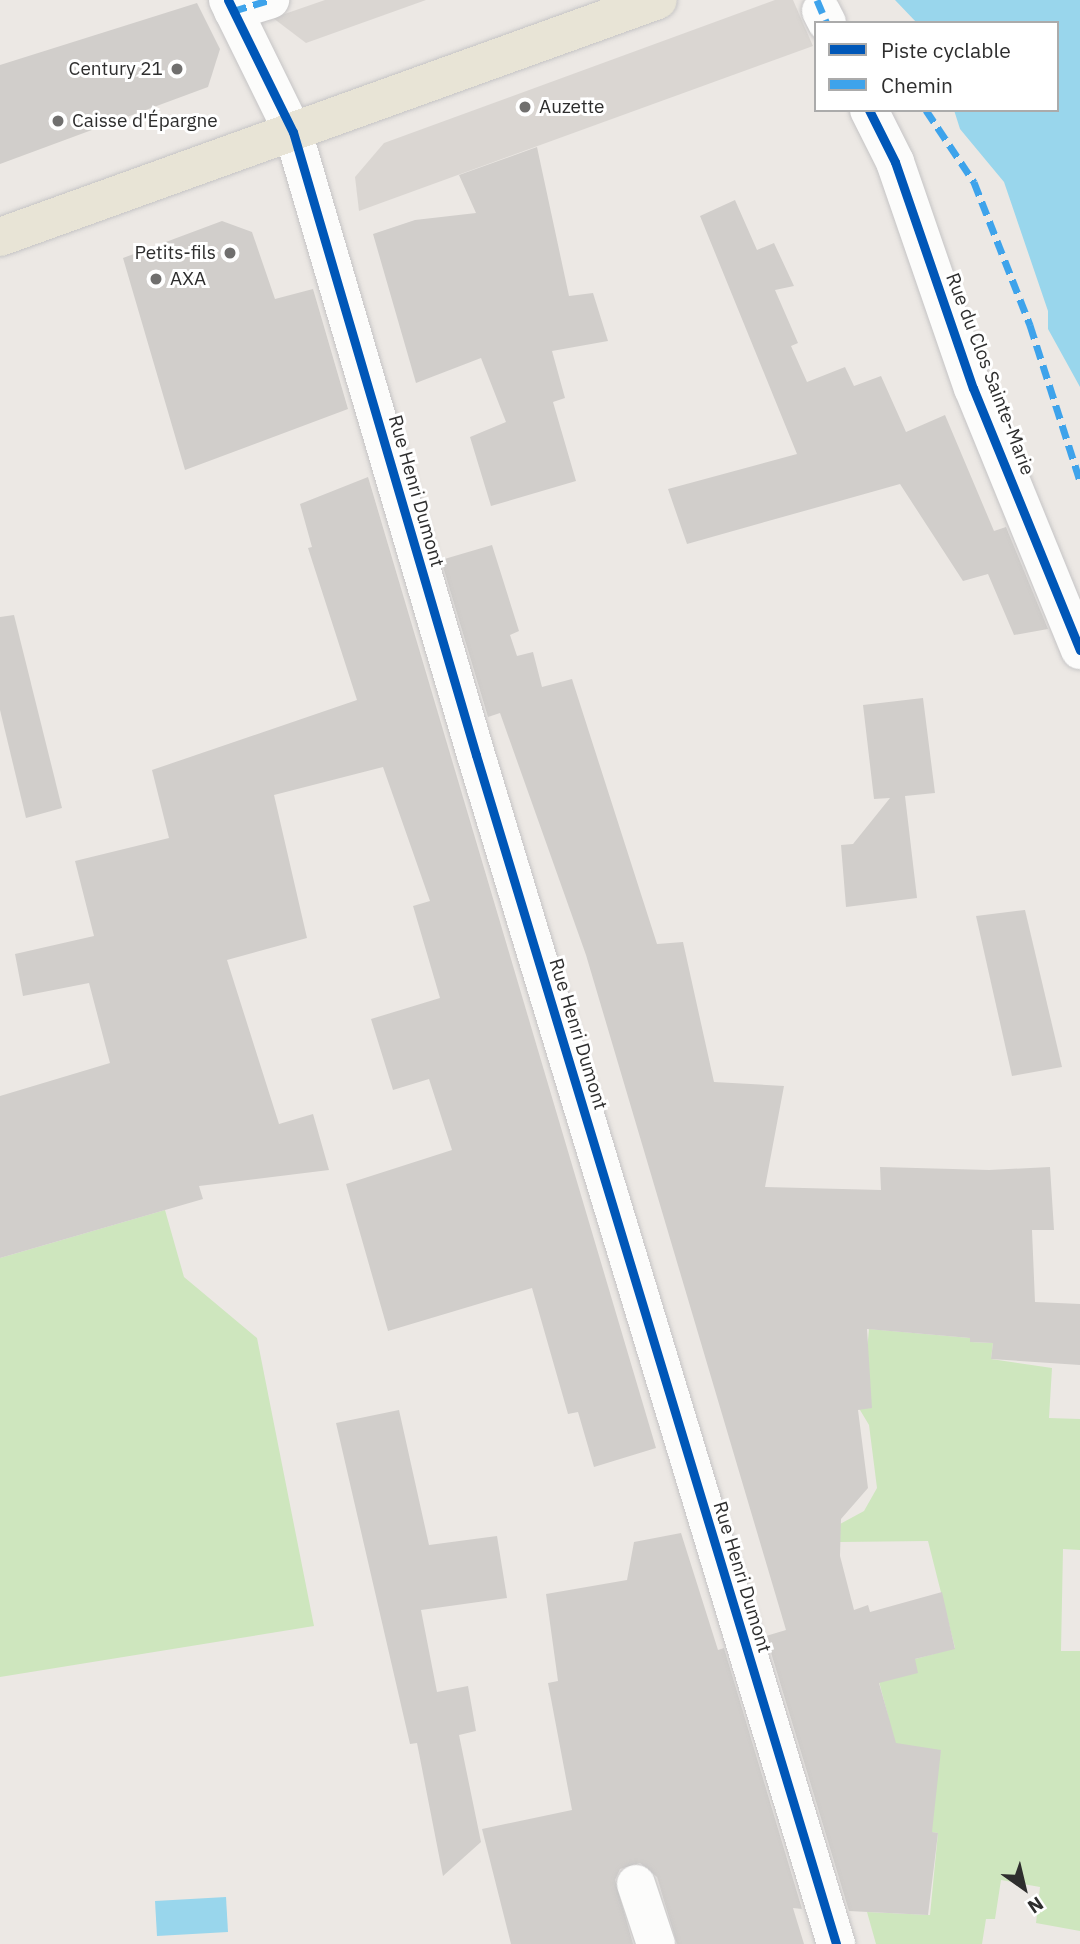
<!DOCTYPE html>
<meta charset="utf-8">
<style>
body{margin:0}
#map{position:relative;width:1080px;height:1944px;overflow:hidden;background:#ece8e4;font-family:"IBM Plex Sans",sans-serif}
div>[style]{position:absolute}
[style*='--x']{left:calc(var(--x)*1px);top:calc(var(--y)*1px);width:calc(var(--w)*1px);rotate:calc(var(--a)*1deg)}
.green>*{inset:0;background:#cee6be}
.plaza>*{inset:0;background:#dad6d2}
.water>*{inset:0;background:#99d6ec}
.building>*{inset:0;background:#d1cecb}
.roads{filter:drop-shadow(0 0 2px #c5c4c5) drop-shadow(0 0 2px #c5c4c5)}
.street>*{height:38px;margin:-19px;padding:0 19px;transform-origin:19px;border-radius:19px;background:#fcfcfb}
.secondary>*{height:38px;margin:-19px;padding:0 19px;transform-origin:19px;border-radius:19px;background:#fcfcfb}
.primary>*{height:38px;margin:-19px;padding:0 19px;transform-origin:19px;border-radius:19px;background:#e8e4d6}
.quiet>*{height:7px;margin-top:-3.5px;transform-origin:0;background:repeating-linear-gradient(90deg,#3ea3eb 0 14px,transparent 0 21px)}
.cycleway>*{height:9px;margin:-4.5px;padding:0 4.5px;transform-origin:4.5px;border-radius:4.5px;background:#0057b8}
.dots>*{width:19px;height:19px;translate:-50% -50%;box-sizing:border-box;border:4px solid #fff;border-radius:50%}
span{translate:-50% -50%;white-space:nowrap;text-align:center;line-height:1.15;-webkit-text-stroke:6px #fff;paint-order:stroke}
.poi-label{font-size:19px;color:#2e2e2e}
.right{translate:-100% -50%;text-align:right}
.left{translate:0 -50%;text-align:left}
.street-label{font-size:19px;color:#2e2e2e}
.legend{position:absolute;left:814px;top:21px;width:245px;height:91px;box-sizing:border-box;background:#fff;border:2px solid #ababab;margin:0;padding:9px 12px;list-style:none;font-size:21px;color:#2e2e2e}
.legend li{display:flex;align-items:center;gap:14px;height:35px}
.legend b{width:35px;border:2px solid #ababab}
.north{position:absolute;left:989px;top:1853px;width:70px;height:70px;-webkit-text-stroke:5px #fff;paint-order:stroke;rotate:146deg;font-size:19px;font-weight:700;line-height:28px;text-align:center;color:#2e2e2e}
.north::after{content:'';display:block;margin:auto;width:24px;height:32px;background:#2e2e2e;clip-path:polygon(50% 0,100% 100%,50% 72%,0 100%)}
</style>
<div id="map">
<div class="green">
<div style="clip-path:polygon(165px 1210px,184px 1277px,257px 1338px,314px 1626px,0 1677px,0 1258px)"></div>
<div style="clip-path:polygon(869px 1329px,970px 1338px,970px 1342px,993px 1343px,991px 1359px,1052px 1368px,1049px 1418px,1080px 1419px,1080px 1550px,1063px 1549px,1061px 1651px,1080px 1651px,1080px 1931px,1036px 1923px,1040px 1887px,1001px 1880px,995px 1919px,986px 1919px,982px 1944px,876px 1944px,867px 1912px,930px 1915px,938px 1833px,909px 1829px,941px 1750px,892px 1756px,888px 1716px,876px 1670px,955px 1648px,928px 1541px,840px 1542px,840px 1524px,864px 1511px,877px 1488px,869px 1425px,848px 1390px,867px 1351px)"></div>
</div>
<div class="plaza">
<div style="clip-path:polygon(325px 0,426px 0,306px 43px,273px 18px)"></div>
<div style="clip-path:polygon(775px 0,793px 0,813px 46px,359px 211px,355px 177px,384px 143px)"></div>
</div>
<div class="water">
<div style="clip-path:polygon(895px 0,1080px 0,1080px 387px,1048px 329px,1048px 311px,1004px 182px,960px 129px,954px 110px,1057px 110px,1057px 23px,917px 23px)"></div>
<div style="clip-path:polygon(226px 1897px,228px 1932px,157px 1936px,155px 1901px)"></div>
</div>
<div class="building">
<div style="clip-path:polygon(197px 3px,220px 49px,208px 87px,0 164px,0 65px)"></div>
<div style="clip-path:polygon(537px 147px,569px 296px,593px 293px,608px 341px,552px 351px,565px 398px,553px 402px,576px 481px,491px 506px,470px 437px,506px 422px,481px 358px,416px 383px,373px 234px,415px 220px,476px 213px,459px 175px)"></div>
<div style="clip-path:polygon(735px 200px,757px 250px,774px 243px,794px 286px,775px 290px,798px 343px,791px 346px,807px 382px,845px 367px,854px 386px,881px 376px,906px 432px,945px 415px,994px 531px,1006px 527px,1048px 629px,1014px 635px,988px 574px,963px 581px,900px 484px,687px 544px,668px 489px,797px 454px,700px 216px)"></div>
<div style="clip-path:polygon(222px 221px,252px 232px,275px 299px,313px 289px,348px 409px,185px 470px,123px 258px)"></div>
<div style="clip-path:polygon(368px 477px,656px 1448px,594px 1467px,578px 1412px,568px 1414px,532px 1288px,388px 1331px,346px 1184px,452px 1150px,429px 1079px,393px 1090px,371px 1019px,440px 998px,413px 906px,430px 901px,383px 767px,274px 795px,307px 938px,227px 960px,279px 1124px,313px 1114px,329px 1170px,199px 1186px,203px 1199px,0 1258px,0 1096px,110px 1063px,89px 983px,23px 996px,15px 954px,94px 936px,75px 861px,169px 838px,152px 770px,357px 700px,308px 548px,312px 547px,300px 504px)"></div>
<div style="clip-path:polygon(492px 545px,519px 631px,510px 635px,517px 656px,533px 652px,542px 687px,572px 679px,657px 944px,683px 942px,714px 1082px,784px 1086px,765px 1187px,881px 1190px,880px 1167px,989px 1170px,1050px 1167px,1054px 1230px,1032px 1230px,1035px 1302px,1080px 1304px,1080px 1365px,991px 1359px,993px 1343px,970px 1342px,970px 1338px,867px 1329px,872px 1408px,858px 1410px,868px 1488px,841px 1519px,840px 1556px,854px 1610px,868px 1605px,870px 1612px,942px 1592px,955px 1649px,915px 1659px,918px 1673px,879px 1683px,896px 1743px,941px 1750px,932px 1832px,938px 1833px,928px 1915px,849px 1911px,766px 1636px,786px 1630px,586px 955px,500px 713px,488px 717px,441px 560px)"></div>
<div style="clip-path:polygon(14px 615px,62px 808px,26px 818px,0 710px,0 617px)"></div>
<div style="clip-path:polygon(923px 698px,935px 793px,905px 796px,917px 898px,846px 907px,841px 845px,853px 844px,890px 798px,874px 799px,863px 705px)"></div>
<div style="clip-path:polygon(1025px 910px,1062px 1067px,1012px 1076px,976px 916px)"></div>
<div style="clip-path:polygon(399px 1410px,429px 1545px,497px 1536px,507px 1598px,421px 1610px,437px 1692px,468px 1686px,476px 1731px,459px 1735px,481px 1842px,443px 1876px,417px 1743px,410px 1744px,336px 1423px)"></div>
<div style="clip-path:polygon(681px 1533px,718px 1650px,724px 1648px,802px 1909px,793px 1908px,804px 1944px,677px 1944px,657px 1877px,640px 1863px,620px 1869px,615px 1880px,633px 1944px,511px 1944px,482px 1829px,572px 1810px,548px 1683px,558px 1681px,546px 1594px,627px 1580px,634px 1542px)"></div>
</div>
<div class="roads">
<div class="street">
<div style="--x:228;--y:0;--w:147;--a:63.8"></div>
<div style="--x:233;--y:11;--w:39;--a:-17"></div>
<div style="--x:821;--y:11;--w:13;--a:63"></div>
<div style="--x:869;--y:110;--w:58;--a:63.4"></div>
<div style="--x:895;--y:162;--w:239;--a:71"></div>
<div style="--x:973;--y:388;--w:283;--a:67.8"></div>
<div style="--x:636;--y:1884;--w:63;--a:71.6"></div>
</div>
<div class="secondary">
<div style="--x:293;--y:132;--w:649;--a:73.63"></div>
<div style="--x:476;--y:755;--w:1242;--a:73.15"></div>
</div>
<div class="primary">
<div style="--x:0;--y:237;--w:699;--a:-19.81"></div>
</div>
</div>
<div class="quiet">
<div style="--x:817;--y:0;--w:25;--a:67"></div>
<div style="--x:233;--y:11;--w:39;--a:-17"></div>
<div style="--x:926;--y:110;--w:87;--a:56.3"></div>
<div style="--x:974;--y:182;--w:154;--a:68.6"></div>
<div style="--x:1030;--y:325;--w:164;--a:72.2"></div>
</div>
<div class="cycleway">
<div style="--x:228;--y:0;--w:147;--a:63.8"></div>
<div style="--x:293;--y:132;--w:649;--a:73.63"></div>
<div style="--x:476;--y:755;--w:1242;--a:73.15"></div>
<div style="--x:869;--y:110;--w:58;--a:63.4"></div>
<div style="--x:895;--y:162;--w:239;--a:71"></div>
<div style="--x:973;--y:388;--w:283;--a:67.8"></div>
</div>
<div class="dots">
<div style="left:177px;top:69px;background:#706f6e"></div>
<div style="left:525px;top:107px;background:#706f6e"></div>
<div style="left:58px;top:121px;background:#706f6e"></div>
<div style="left:230px;top:253px;background:#706f6e"></div>
<div style="left:156px;top:279px;background:#706f6e"></div>
</div>
<div class="poi-label">
<span class="right" style="left:163px;top:69px">Century 21</span>
<span class="left" style="left:539px;top:107px">Auzette</span>
<span class="left" style="left:72px;top:121px">Caisse d'Épargne</span>
<span class="right" style="left:216px;top:253px">Petits-fils</span>
<span class="left" style="left:170px;top:279px">AXA</span>
</div>
<div class="street-label">
<span style="left:990px;top:374px;rotate:69deg">Rue du Clos Sainte-Marie</span>
<span style="left:416px;top:491px;rotate:74deg">Rue Henri Dumont</span>
<span style="left:578px;top:1034px;rotate:73deg">Rue Henri Dumont</span>
<span style="left:742px;top:1577px;rotate:73deg">Rue Henri Dumont</span>
</div>
<ul class="legend">
<li><b style="height:9px;background:#0057b8"></b>Piste cyclable</li>
<li><b style="height:9px;background:#3ea3eb"></b>Chemin</li>
</ul>
<div class="north">N</div>
</div>
